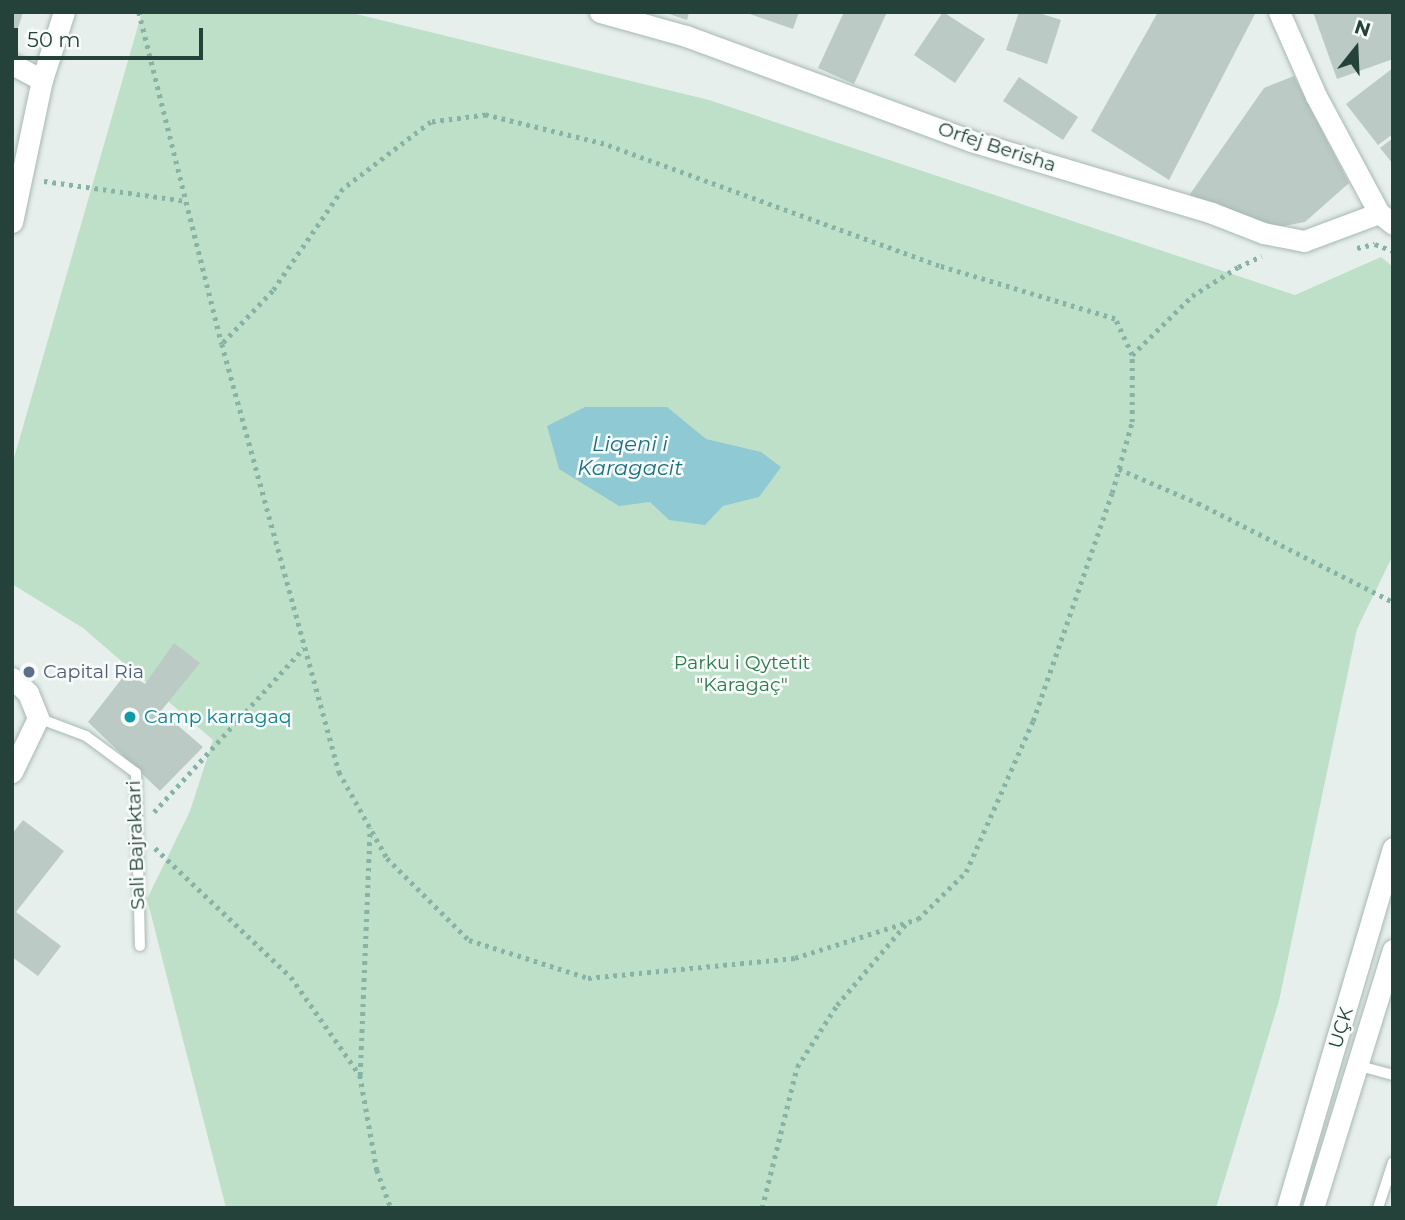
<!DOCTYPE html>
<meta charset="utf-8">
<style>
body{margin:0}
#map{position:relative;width:1405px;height:1220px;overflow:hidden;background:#e6efeb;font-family:Montserrat,sans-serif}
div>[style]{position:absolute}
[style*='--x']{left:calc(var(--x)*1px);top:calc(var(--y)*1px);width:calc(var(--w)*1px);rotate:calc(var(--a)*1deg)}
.green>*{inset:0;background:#bfe0c8}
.water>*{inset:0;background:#8ec9d4}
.building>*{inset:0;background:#bbcac4}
.path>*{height:4.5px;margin-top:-2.25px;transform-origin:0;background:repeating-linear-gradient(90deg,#86b3a5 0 3.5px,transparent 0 8.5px)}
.roads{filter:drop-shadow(0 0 2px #a8b8b2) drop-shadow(0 0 2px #a8b8b2)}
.service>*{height:10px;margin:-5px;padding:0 5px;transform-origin:5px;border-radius:5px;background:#fff}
.minor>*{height:21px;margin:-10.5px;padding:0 10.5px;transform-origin:10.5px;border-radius:10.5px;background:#fff}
.tertiary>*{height:21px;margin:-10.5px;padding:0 10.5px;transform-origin:10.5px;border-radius:10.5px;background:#fff}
.secondary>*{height:21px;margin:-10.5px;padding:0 10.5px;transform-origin:10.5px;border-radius:10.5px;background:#fff}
.dots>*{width:19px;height:19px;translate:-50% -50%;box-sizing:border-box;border:4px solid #f7fbf9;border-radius:50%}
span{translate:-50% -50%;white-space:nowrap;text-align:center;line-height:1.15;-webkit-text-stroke:5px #f7fbf9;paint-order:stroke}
.street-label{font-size:19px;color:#24423a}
.park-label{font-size:19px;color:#2d7a4b}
.service-label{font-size:19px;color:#4e5e75}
.left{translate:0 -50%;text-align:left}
.culture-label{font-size:19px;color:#0d838f}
.water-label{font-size:21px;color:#1c6f80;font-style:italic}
.frame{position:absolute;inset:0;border:14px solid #24423a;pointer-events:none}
.north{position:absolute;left:1321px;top:14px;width:70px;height:70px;-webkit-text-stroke:5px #f7fbf9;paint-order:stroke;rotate:18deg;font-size:19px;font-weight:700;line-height:28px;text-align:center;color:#24423a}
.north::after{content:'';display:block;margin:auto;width:24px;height:32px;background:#24423a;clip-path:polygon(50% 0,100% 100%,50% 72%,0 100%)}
.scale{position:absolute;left:14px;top:28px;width:189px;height:32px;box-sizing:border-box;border:4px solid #24423a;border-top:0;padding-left:9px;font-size:21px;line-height:24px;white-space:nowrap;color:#24423a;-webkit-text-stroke:5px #f7fbf9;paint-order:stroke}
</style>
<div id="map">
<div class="green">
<div style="clip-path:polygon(142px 12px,348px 12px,709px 100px,1295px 295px,1381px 257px,1393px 267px,1393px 555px,1357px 629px,1279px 1001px,1216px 1208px,226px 1208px,147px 899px,190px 811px,213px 740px,83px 628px,12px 584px,12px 465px)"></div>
</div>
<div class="water">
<div style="clip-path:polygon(585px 407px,667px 407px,706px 439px,761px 452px,781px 467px,759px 497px,723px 506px,705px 525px,669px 520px,650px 502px,619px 506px,559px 469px,547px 426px)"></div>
</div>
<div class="building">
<div style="clip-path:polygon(12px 12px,23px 12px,13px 44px,12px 44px)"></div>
<div style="clip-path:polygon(663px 12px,689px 12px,687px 20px)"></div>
<div style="clip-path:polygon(744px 12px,799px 12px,793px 29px)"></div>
<div style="clip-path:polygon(844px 12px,887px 12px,854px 84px,818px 68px)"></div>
<div style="clip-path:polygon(943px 12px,985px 39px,955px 83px,914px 55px)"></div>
<div style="clip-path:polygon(1019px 12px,1036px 12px,1061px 20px,1047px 64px,1006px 50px)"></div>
<div style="clip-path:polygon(1158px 12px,1256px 12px,1169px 180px,1091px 131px)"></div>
<div style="clip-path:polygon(1313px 12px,1393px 12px,1393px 59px,1337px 79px)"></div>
<div style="clip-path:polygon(1393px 68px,1393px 134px,1378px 145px,1346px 104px)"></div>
<div style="clip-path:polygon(1294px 76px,1349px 183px,1305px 222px,1273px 228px,1188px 197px,1264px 88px)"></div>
<div style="clip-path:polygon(1019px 77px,1078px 117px,1063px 140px,1003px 101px)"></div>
<div style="clip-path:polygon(1393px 138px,1393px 164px,1380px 148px)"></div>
<div style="clip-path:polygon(174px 643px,200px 663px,161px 711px,203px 747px,160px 791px,88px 722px,127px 672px,145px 684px)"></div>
<div style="clip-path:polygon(23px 820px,64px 851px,16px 912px,61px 946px,38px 976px,12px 957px,12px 834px)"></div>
</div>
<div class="path">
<div style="--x:139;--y:12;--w:342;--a:76"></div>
<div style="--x:222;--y:344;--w:444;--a:74.7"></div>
<div style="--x:339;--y:772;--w:98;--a:60.8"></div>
<div style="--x:387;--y:858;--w:116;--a:45"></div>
<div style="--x:469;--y:940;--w:125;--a:17.7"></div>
<div style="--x:588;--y:978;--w:208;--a:-5.5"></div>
<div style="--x:795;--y:958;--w:129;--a:-17.6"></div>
<div style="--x:918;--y:919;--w:67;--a:-44.4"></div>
<div style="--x:966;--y:872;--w:165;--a:-66.1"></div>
<div style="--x:1033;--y:721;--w:241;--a:-70.9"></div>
<div style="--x:1112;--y:493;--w:74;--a:-74.3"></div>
<div style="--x:1132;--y:422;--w:67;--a:-90"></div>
<div style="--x:1132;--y:355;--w:40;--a:-115"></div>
<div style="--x:1115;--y:319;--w:184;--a:-163.2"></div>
<div style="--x:939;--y:266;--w:357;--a:-160"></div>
<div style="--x:604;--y:144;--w:122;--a:-166.2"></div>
<div style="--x:486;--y:115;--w:55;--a:172.7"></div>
<div style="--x:431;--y:122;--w:111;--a:142.7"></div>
<div style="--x:343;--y:189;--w:124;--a:124.5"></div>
<div style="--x:273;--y:291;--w:74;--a:133.9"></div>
<div style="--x:44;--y:181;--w:143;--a:8"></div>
<div style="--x:1357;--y:248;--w:18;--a:-13"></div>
<div style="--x:1375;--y:244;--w:19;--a:21"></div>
<div style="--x:1132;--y:355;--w:84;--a:-44.5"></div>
<div style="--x:1192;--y:296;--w:54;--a:-32.2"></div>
<div style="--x:1238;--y:267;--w:26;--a:-25"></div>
<div style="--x:1119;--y:469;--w:86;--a:23.3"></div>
<div style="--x:1198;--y:503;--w:219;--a:26.9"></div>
<div style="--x:154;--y:812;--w:222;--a:-47.6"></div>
<div style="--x:155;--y:848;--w:187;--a:43.5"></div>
<div style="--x:291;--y:977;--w:120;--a:54.9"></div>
<div style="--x:360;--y:1075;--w:97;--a:79.9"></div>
<div style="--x:377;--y:1170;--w:40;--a:69.8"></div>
<div style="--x:360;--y:1075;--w:247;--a:-87.7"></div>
<div style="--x:762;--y:1208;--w:145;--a:-76.1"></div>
<div style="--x:797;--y:1067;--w:74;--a:-57.2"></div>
<div style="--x:837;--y:1005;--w:106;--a:-49.6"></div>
</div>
<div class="roads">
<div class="service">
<div style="--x:38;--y:718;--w:51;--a:20.6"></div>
<div style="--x:86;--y:736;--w:62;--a:36.5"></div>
<div style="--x:136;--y:773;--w:173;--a:88.7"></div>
<div style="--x:1356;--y:1065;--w:38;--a:15"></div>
<div style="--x:1378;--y:1208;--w:48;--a:-71.9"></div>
</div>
<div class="minor">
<div style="--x:1279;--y:12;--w:92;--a:66.2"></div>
<div style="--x:1316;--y:96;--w:133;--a:61.7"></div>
<div style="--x:12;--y:64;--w:34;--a:28"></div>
<div style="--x:12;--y:222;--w:145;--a:-78.1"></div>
<div style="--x:42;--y:80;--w:71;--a:-72.1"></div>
<div style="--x:12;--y:678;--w:22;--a:43"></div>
<div style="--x:28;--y:693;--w:27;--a:68"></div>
<div style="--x:38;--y:718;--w:60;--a:115.7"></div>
</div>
<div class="tertiary">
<div style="--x:600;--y:12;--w:89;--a:15.6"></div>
<div style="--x:686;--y:36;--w:304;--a:20.2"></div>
<div style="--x:971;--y:141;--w:252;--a:16.6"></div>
<div style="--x:1212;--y:213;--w:55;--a:21.4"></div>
<div style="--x:1263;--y:233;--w:42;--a:11"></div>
<div style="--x:1304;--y:241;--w:80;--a:-20.5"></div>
<div style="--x:1379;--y:213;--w:18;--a:38"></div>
</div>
<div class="secondary">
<div style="--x:1287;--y:1208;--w:375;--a:-73.6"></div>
<div style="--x:1313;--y:1208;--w:270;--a:-72.8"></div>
</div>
</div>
<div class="dots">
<div style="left:29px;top:672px;background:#5c6f8a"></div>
<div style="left:130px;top:717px;background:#0f9aa8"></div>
</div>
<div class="street-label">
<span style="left:997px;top:147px;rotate:18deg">Orfej Berisha</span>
<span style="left:136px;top:845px;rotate:-92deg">Sali Bajraktari</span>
<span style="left:1341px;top:1028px;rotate:-73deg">UÇK</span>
</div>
<div class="park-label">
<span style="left:742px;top:674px">Parku i Qytetit<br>"Karagaç"</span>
</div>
<div class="service-label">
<span class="left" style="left:43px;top:672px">Capital Ria</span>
</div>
<div class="culture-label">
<span class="left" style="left:144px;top:717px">Camp karragaq</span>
</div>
<div class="water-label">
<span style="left:630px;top:456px">Liqeni i<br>Karagacit</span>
</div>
<div class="frame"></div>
<div class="north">N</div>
<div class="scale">50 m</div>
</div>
